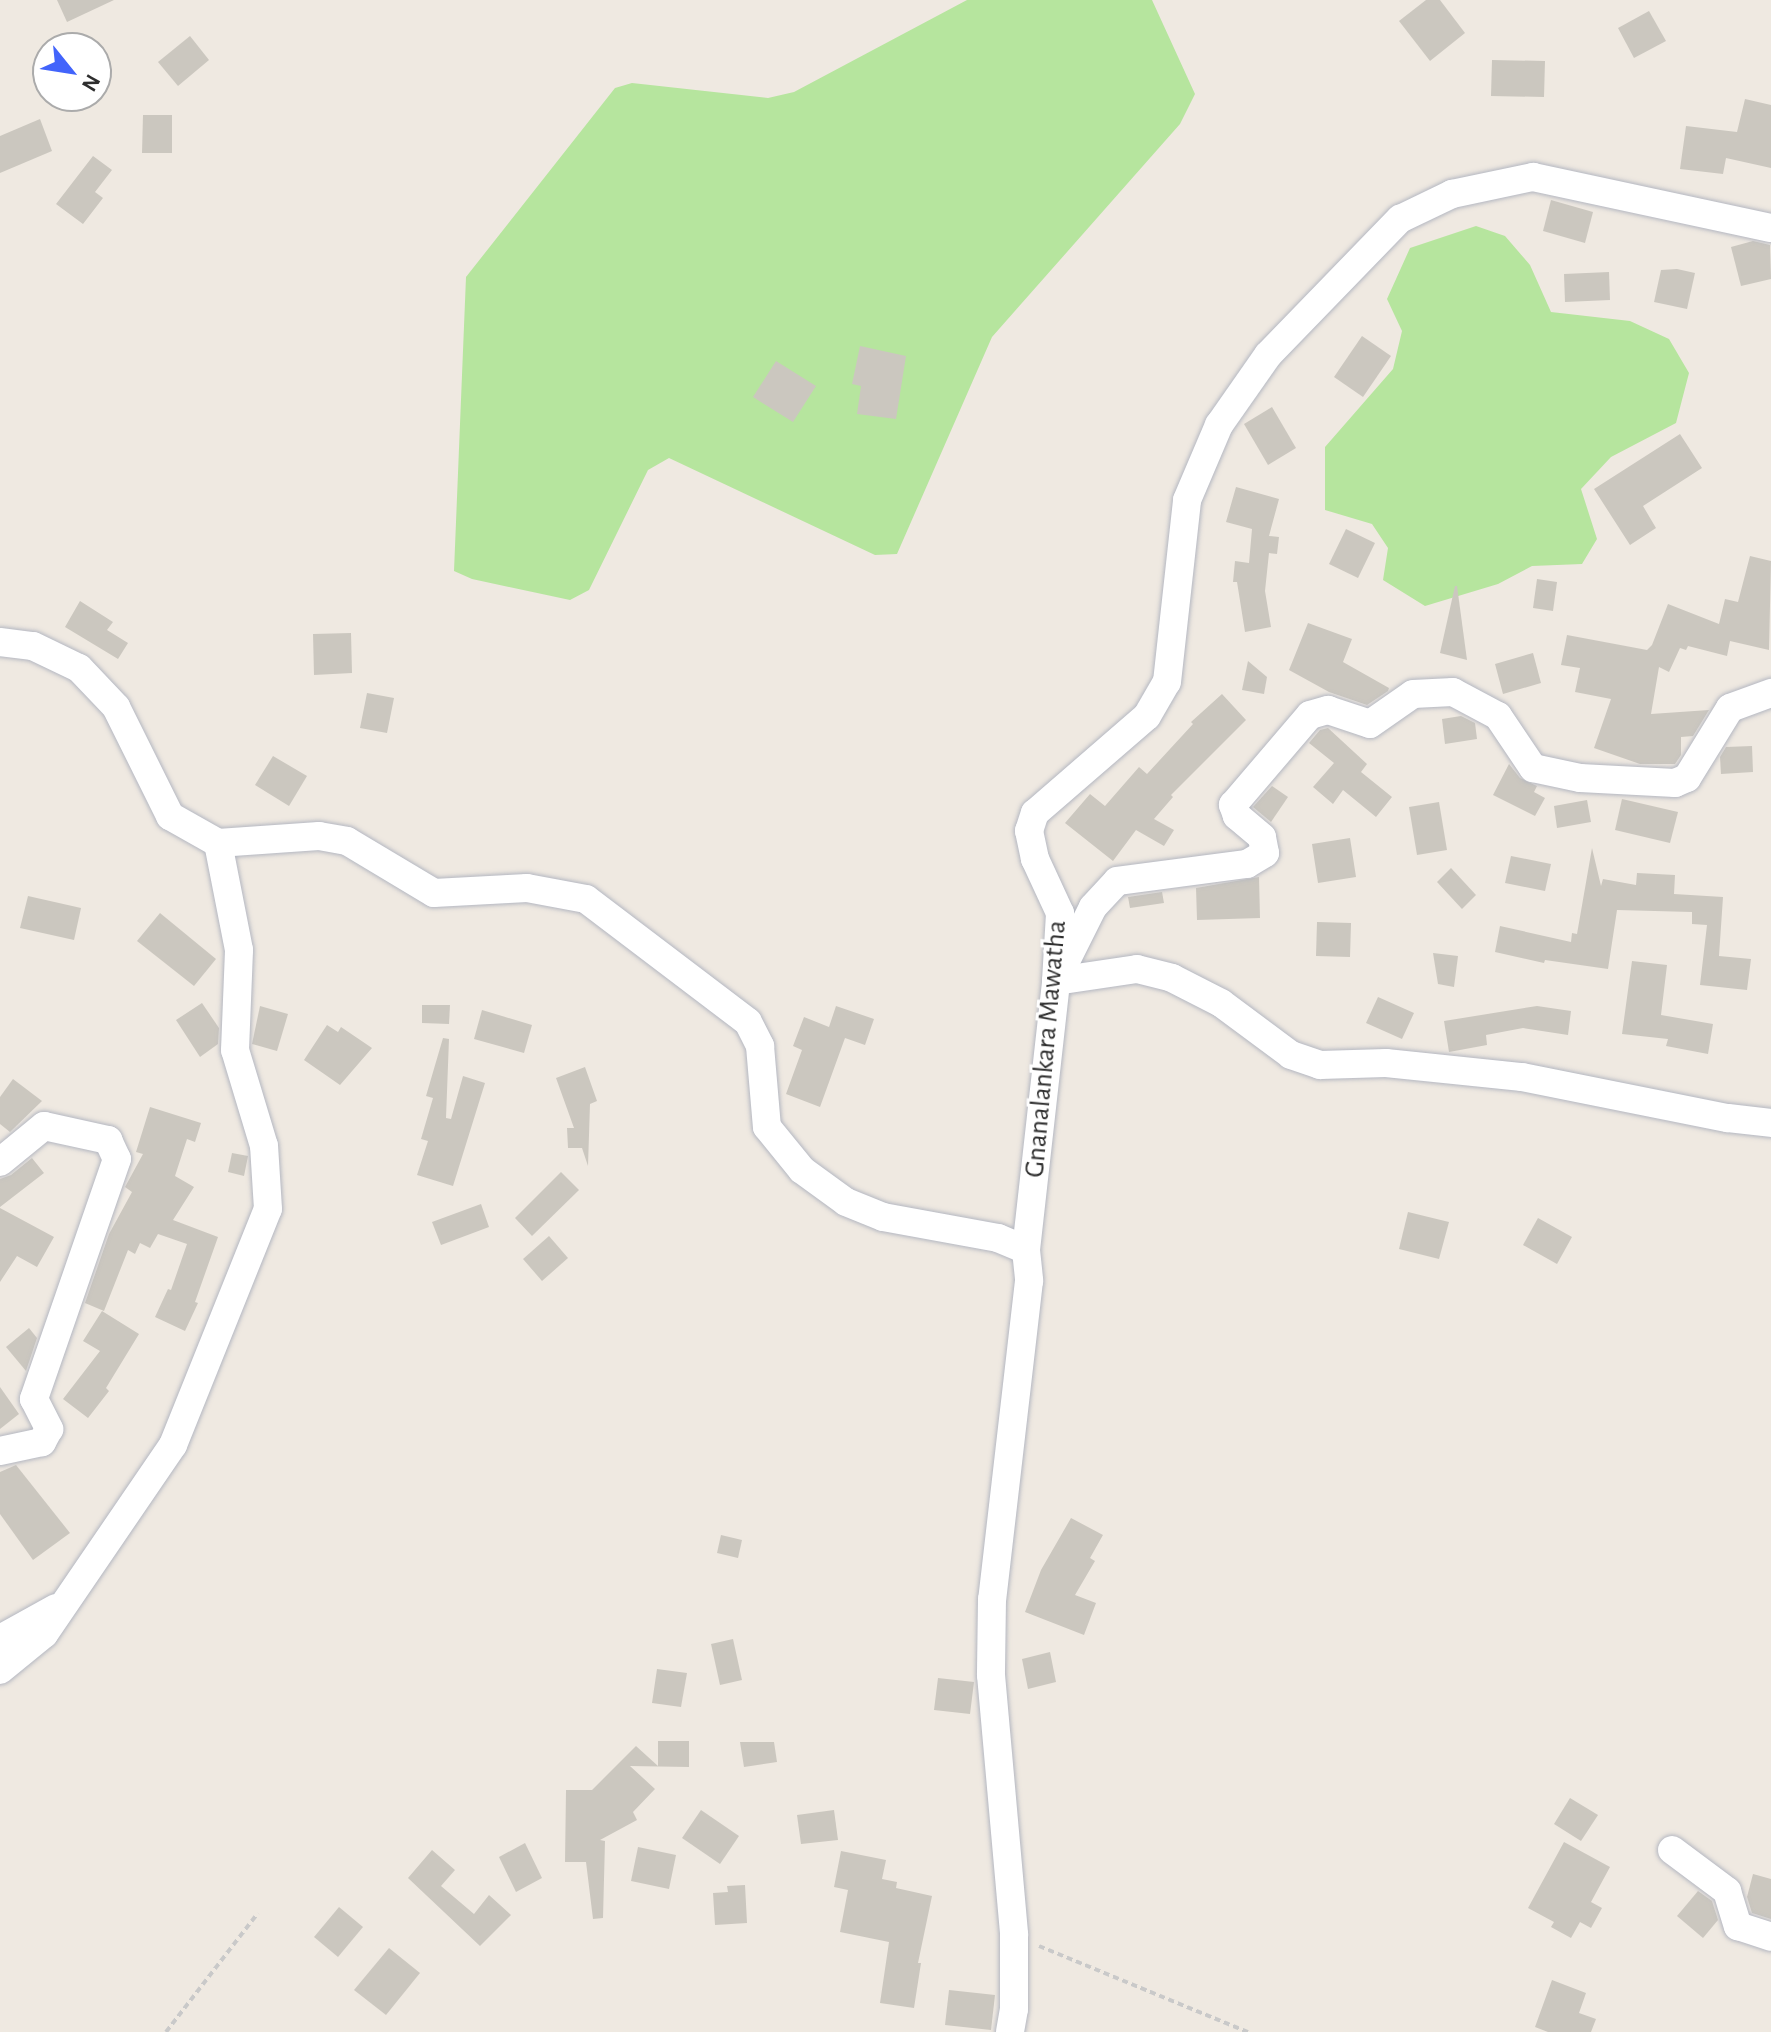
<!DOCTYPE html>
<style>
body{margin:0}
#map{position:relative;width:1771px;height:2032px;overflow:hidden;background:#efe9e1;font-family:"Alegreya Sans",sans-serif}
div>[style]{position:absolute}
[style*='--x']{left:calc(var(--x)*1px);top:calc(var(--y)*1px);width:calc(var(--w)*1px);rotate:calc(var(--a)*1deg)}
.green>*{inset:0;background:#b6e59e}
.building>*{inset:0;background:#cbc7bf}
.path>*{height:4px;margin-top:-2px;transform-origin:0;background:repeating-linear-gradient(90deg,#c9c9c9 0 6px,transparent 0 10px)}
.roads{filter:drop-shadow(0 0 2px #b4b7c1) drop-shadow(0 0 2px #b4b7c1)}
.minor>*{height:28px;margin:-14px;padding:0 14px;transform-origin:14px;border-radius:14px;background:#fff}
span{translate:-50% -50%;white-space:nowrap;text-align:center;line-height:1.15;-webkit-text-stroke:6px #fff;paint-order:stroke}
.street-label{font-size:28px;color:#2e2e2e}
.north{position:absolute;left:32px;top:32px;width:80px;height:80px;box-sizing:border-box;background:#fff;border:2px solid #ababab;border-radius:50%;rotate:120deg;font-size:22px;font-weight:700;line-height:32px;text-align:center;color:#2e2e2e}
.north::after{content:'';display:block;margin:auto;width:28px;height:36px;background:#4264fb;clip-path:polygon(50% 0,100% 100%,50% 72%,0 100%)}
</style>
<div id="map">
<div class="green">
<div style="clip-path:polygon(967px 0,1152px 0,1195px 94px,1180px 124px,992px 337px,897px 554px,875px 555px,669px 458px,648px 470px,589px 590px,570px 600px,472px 579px,454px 571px,466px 277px,615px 88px,632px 83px,768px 98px,794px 92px)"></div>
<div style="clip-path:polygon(1476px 226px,1505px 236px,1530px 265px,1551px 312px,1630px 321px,1669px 339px,1689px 373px,1676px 423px,1611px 457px,1581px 489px,1597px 539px,1582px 564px,1532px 566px,1498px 584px,1425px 606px,1383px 580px,1388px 548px,1372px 524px,1325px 510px,1325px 447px,1393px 369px,1402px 331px,1387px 299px,1410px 248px)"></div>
</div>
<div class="building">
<div style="clip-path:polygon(57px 0,114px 0,67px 22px)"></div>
<div style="clip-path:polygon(1426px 0,1440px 0,1465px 33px,1430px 61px,1399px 21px)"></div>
<div style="clip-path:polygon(1649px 11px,1666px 41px,1634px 58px,1618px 28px)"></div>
<div style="clip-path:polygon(190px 36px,209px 60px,178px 86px,158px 62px)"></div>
<div style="clip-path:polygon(1492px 60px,1545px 61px,1544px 97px,1491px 96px)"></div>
<div style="clip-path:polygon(1745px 99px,1771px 105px,1771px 168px,1726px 158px,1723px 174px,1680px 169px,1686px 126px,1737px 132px)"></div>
<div style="clip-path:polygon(143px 115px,172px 115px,172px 153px,142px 153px)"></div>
<div style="clip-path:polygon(40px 119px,52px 151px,0 173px,0 136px)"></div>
<div style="clip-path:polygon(93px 156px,112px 170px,95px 192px,103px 198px,83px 224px,56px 204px)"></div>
<div style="clip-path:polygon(1551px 200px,1593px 212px,1585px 243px,1543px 231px)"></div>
<div style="clip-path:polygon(1753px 241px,1770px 245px,1771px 279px,1741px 286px,1731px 247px)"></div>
<div style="clip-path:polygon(1677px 269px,1695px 273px,1687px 309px,1654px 302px,1661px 270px)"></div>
<div style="clip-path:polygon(1609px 272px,1610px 300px,1565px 302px,1564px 274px)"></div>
<div style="clip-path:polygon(1362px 336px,1391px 356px,1363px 397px,1334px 377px)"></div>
<div style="clip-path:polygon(860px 346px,906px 356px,896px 419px,857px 414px,861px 386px,852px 384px)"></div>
<div style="clip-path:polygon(776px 361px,816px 386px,793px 422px,753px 397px)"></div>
<div style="clip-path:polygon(1272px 407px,1296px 448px,1268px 465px,1244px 424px)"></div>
<div style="clip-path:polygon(1680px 434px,1702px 468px,1643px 506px,1656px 528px,1630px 545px,1594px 489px)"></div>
<div style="clip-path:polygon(1236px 487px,1279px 499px,1269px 536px,1279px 537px,1277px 554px,1269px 553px,1265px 591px,1271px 627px,1245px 632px,1237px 582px,1233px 582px,1235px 561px,1249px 563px,1252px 529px,1226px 522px)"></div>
<div style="clip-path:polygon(1346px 529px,1375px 543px,1358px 578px,1329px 564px)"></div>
<div style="clip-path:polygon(1750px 556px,1771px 561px,1769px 650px,1730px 641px,1727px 656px,1688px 646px,1686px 650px,1680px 648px,1669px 672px,1659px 667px,1651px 714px,1709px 710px,1693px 736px,1681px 737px,1681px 755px,1675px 764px,1640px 764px,1594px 748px,1611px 699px,1575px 692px,1580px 668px,1561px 665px,1567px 635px,1647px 650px,1652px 645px,1668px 604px,1719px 624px,1725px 599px,1738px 602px)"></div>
<div style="clip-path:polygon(1537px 579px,1557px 582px,1553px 611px,1533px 608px)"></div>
<div style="clip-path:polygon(1455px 586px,1457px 586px,1467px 660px,1440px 653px)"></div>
<div style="clip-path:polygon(80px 601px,113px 622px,107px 630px,128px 643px,118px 659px,65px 627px)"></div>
<div style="clip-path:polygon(1308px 623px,1352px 639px,1343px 662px,1389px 688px,1388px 691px,1367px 705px,1329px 692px,1289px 670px)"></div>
<div style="clip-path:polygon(351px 633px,352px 673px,314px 675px,313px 634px)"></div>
<div style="clip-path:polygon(1533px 653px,1541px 683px,1503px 694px,1495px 664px)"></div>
<div style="clip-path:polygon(1248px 661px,1267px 677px,1264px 694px,1242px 690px)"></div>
<div style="clip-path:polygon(367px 693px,394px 698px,387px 733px,360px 728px)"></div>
<div style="clip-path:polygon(1222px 694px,1246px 720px,1171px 795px,1173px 797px,1154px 819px,1174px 830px,1164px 846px,1136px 830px,1113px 861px,1065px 823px,1090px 794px,1105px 806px,1139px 767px,1147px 774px,1193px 724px,1191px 722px)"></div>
<div style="clip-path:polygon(1461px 716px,1475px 723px,1477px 739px,1445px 744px,1442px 719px)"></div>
<div style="clip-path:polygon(1328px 728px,1367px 764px,1361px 772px,1392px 797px,1376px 817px,1343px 790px,1333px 804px,1313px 787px,1334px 763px,1309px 743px,1320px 730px)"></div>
<div style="clip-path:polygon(1752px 746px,1753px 772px,1721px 774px,1720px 757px,1726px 747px)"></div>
<div style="clip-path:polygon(273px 756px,307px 776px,289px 806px,255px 785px)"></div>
<div style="clip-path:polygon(1509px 764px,1520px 778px,1537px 786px,1534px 792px,1545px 798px,1535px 816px,1493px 795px)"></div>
<div style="clip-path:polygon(1272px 786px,1288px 797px,1271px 822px,1253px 807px)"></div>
<div style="clip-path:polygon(1622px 799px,1678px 812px,1670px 843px,1615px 830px)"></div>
<div style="clip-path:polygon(1587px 800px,1591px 822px,1557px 828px,1554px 806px)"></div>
<div style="clip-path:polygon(1439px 802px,1447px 850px,1417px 855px,1409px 807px)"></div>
<div style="clip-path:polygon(1350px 838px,1356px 877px,1318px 883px,1312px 844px)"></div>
<div style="clip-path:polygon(1592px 848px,1601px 886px,1603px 879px,1636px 885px,1637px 873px,1675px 875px,1674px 894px,1723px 897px,1719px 956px,1751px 959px,1747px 990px,1700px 985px,1707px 925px,1692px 924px,1692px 912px,1617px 910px,1608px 969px,1545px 960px,1544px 963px,1495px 952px,1500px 926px,1571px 942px,1572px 933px,1577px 934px)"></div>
<div style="clip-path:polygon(1511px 856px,1551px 864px,1545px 891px,1505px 883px)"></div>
<div style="clip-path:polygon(1451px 868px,1476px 895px,1462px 909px,1437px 882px)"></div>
<div style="clip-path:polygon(1259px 877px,1260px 918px,1197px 920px,1196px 888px)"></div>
<div style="clip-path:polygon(1162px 892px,1164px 903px,1130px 908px,1128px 897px)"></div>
<div style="clip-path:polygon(28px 896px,81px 908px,74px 940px,20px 928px)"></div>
<div style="clip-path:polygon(160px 913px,216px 959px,194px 986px,137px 941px)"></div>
<div style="clip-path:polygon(1317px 922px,1351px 923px,1350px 957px,1316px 956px)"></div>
<div style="clip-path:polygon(1433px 953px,1458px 956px,1454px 987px,1438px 984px)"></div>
<div style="clip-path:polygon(1632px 961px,1667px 965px,1661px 1015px,1713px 1024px,1708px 1054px,1666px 1046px,1668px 1039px,1622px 1034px)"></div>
<div style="clip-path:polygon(1378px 997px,1414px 1013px,1402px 1039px,1366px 1023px)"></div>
<div style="clip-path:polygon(202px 1003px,219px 1028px,218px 1044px,200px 1057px,176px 1020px)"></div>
<div style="clip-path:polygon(422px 1005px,450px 1005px,449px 1024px,422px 1023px)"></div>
<div style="clip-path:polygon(260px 1006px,288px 1014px,277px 1051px,252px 1044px)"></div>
<div style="clip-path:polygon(836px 1006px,874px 1019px,865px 1045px,845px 1038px,820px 1107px,786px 1094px,802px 1050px,793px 1046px,804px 1017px,829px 1027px)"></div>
<div style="clip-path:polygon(1537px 1006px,1571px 1011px,1568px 1035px,1523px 1028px,1486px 1035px,1487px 1045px,1449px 1052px,1444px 1021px)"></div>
<div style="clip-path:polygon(482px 1010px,532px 1025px,524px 1053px,474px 1039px)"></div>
<div style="clip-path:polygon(327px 1025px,338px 1032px,341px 1027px,372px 1048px,340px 1085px,304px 1060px)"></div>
<div style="clip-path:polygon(443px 1038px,449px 1039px,446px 1118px,451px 1119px,463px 1076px,485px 1083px,453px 1186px,417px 1175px,428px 1141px,421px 1139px,433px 1098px,426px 1096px)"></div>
<div style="clip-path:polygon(585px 1067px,597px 1101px,590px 1104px,588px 1166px,582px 1148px,568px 1148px,567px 1128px,574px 1128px,556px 1078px)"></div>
<div style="clip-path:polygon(13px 1079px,42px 1101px,10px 1132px,0 1124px,0 1097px)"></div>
<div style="clip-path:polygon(150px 1107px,201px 1123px,195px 1142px,187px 1139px,175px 1176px,194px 1187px,173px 1220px,218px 1237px,195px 1302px,198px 1303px,185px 1331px,155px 1317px,168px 1289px,171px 1290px,187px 1244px,158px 1234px,150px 1248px,140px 1243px,135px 1254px,128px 1250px,104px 1311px,85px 1303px,109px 1234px,132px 1192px,125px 1187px,143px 1154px,136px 1152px)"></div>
<div style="clip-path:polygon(232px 1153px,248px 1156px,244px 1176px,228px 1172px)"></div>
<div style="clip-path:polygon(32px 1158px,44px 1173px,0 1207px,0 1179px,11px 1175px)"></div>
<div style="clip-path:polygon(561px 1172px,579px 1190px,532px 1236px,515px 1218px)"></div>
<div style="clip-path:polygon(481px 1204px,489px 1227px,441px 1245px,432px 1222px)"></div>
<div style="clip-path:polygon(0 1208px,54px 1237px,37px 1267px,17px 1256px,0 1282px)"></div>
<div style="clip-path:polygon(1408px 1212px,1449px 1222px,1439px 1259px,1399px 1249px)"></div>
<div style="clip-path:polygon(1538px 1218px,1572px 1237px,1557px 1264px,1523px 1245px)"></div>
<div style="clip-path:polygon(549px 1236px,568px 1258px,542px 1281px,523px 1259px)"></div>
<div style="clip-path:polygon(102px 1311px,139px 1334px,106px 1388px,109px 1391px,88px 1418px,63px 1399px,100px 1351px,83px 1341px)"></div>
<div style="clip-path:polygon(29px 1328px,37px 1338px,26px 1371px,6px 1347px)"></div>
<div style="clip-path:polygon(0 1387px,19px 1414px,0 1429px)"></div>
<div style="clip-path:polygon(16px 1465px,70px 1533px,33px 1560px,0 1514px,0 1472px)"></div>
<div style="clip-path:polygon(1071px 1518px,1103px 1535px,1090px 1558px,1095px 1561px,1075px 1595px,1096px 1603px,1084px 1635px,1025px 1612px,1041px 1570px)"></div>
<div style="clip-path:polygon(721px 1535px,742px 1540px,738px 1558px,717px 1553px)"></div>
<div style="clip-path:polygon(733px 1639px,742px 1680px,720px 1685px,711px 1644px)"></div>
<div style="clip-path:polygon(1050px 1652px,1056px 1682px,1028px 1689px,1022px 1659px)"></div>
<div style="clip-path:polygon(657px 1669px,687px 1673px,681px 1707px,652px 1703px)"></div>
<div style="clip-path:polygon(938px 1678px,974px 1682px,970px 1714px,934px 1710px)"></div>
<div style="clip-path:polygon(658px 1741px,689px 1741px,689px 1767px,630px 1766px,655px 1789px,633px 1812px,637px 1820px,600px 1840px,605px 1841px,603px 1918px,593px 1919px,586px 1862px,565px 1862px,566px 1790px,592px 1790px,636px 1746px,658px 1766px)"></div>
<div style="clip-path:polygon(740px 1742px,774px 1742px,777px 1762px,744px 1767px)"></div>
<div style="clip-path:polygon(1570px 1798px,1598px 1815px,1581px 1841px,1554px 1824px)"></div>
<div style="clip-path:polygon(701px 1810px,739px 1836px,720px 1864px,682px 1838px)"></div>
<div style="clip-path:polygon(834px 1810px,838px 1840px,801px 1844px,797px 1815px)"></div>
<div style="clip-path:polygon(1564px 1842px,1610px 1867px,1591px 1902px,1602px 1908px,1591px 1928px,1580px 1922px,1571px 1938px,1551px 1927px,1554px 1922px,1528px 1908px)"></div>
<div style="clip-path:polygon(525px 1843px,542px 1878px,516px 1892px,499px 1857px)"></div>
<div style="clip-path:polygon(638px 1847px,676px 1855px,669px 1889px,631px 1881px)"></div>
<div style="clip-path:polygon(432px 1850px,455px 1870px,441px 1886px,474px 1914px,489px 1895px,511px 1915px,480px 1946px,408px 1878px)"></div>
<div style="clip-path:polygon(841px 1851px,886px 1860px,882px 1879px,897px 1882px,896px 1888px,932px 1896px,918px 1963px,921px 1963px,914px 2008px,880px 2003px,889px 1942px,840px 1932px,848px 1890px,834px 1887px)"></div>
<div style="clip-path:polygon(1753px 1874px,1771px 1879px,1771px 1919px,1752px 1913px,1747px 1897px)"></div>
<div style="clip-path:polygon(745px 1885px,747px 1923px,715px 1925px,713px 1893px,728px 1892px,727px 1886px)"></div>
<div style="clip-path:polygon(1698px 1891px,1712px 1901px,1718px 1920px,1703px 1938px,1677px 1916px)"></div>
<div style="clip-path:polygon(339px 1907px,363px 1927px,338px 1957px,314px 1937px)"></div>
<div style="clip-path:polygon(389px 1948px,420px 1973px,386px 2015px,354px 1990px)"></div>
<div style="clip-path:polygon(1552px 1980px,1586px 1993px,1579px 2013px,1596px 2019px,1591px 2032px,1548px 2032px,1535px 2027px)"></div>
<div style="clip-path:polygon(949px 1990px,995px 1995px,991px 2030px,945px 2025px)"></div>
</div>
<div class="path">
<div style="--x:1039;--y:1946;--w:226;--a:22.4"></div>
<div style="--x:166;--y:2032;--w:150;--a:-52.3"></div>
</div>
<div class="roads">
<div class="minor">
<div style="--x:0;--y:642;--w:33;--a:7"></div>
<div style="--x:33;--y:646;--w:51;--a:25.6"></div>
<div style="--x:79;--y:668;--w:54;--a:46.5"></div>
<div style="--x:116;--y:707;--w:122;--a:63.6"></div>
<div style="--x:170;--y:816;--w:55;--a:29.4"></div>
<div style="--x:218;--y:843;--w:101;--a:-4"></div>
<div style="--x:319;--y:836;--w:28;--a:10"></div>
<div style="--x:347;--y:841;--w:101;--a:30.9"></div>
<div style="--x:434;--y:893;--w:93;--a:-3.1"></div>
<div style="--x:527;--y:888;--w:60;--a:10.6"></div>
<div style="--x:586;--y:899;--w:203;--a:37.2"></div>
<div style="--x:748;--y:1022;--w:27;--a:63"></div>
<div style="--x:760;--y:1046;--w:81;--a:85.1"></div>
<div style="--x:767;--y:1127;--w:55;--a:50.9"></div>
<div style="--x:802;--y:1170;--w:54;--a:36"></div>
<div style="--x:846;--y:1202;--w:40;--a:22"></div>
<div style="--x:883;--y:1217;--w:117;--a:10.3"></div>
<div style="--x:998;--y:1238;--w:30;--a:23"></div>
<div style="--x:1026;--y:1250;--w:31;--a:84"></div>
<div style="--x:1029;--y:1281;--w:320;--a:96.6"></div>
<div style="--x:992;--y:1599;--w:76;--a:90.8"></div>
<div style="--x:991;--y:1675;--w:261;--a:84.9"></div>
<div style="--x:1014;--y:1935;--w:74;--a:90"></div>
<div style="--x:1014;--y:2009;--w:23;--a:100"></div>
<div style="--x:1062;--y:969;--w:69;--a:-63.4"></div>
<div style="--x:1093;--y:907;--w:35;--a:-47"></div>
<div style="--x:1117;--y:881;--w:131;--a:-7.5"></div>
<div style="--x:1247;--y:864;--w:21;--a:-31"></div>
<div style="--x:1265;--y:853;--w:16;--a:-101"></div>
<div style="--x:1262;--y:837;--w:33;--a:-140"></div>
<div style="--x:1237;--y:816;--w:12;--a:-110"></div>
<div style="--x:1233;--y:805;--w:118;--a:-49.5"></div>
<div style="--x:1310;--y:715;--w:19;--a:-16"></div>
<div style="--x:1328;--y:710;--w:44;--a:18.4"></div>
<div style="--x:1370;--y:724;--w:52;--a:-34.9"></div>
<div style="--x:1413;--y:694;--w:40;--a:-2.9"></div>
<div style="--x:1453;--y:692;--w:51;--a:28.1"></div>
<div style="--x:1498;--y:716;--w:63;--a:56.1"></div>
<div style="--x:1533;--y:768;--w:48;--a:12"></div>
<div style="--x:1580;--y:778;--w:95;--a:3"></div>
<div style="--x:1675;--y:783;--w:13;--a:-23"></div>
<div style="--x:1687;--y:778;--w:82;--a:-58.4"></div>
<div style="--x:1730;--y:708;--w:44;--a:-20.1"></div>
<div style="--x:1056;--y:981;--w:82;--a:-8.4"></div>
<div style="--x:1137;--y:969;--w:36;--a:14"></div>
<div style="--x:1172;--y:978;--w:55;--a:27"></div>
<div style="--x:1221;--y:1003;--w:87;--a:36.6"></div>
<div style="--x:1291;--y:1055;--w:31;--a:19"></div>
<div style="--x:1320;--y:1065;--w:66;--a:-1.7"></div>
<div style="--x:1386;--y:1063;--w:137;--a:5.9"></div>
<div style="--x:1522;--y:1077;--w:210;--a:11.3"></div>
<div style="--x:1728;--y:1118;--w:43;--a:6.6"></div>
<div style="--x:0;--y:1162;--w:57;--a:-39.3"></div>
<div style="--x:44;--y:1126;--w:66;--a:12.3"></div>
<div style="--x:108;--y:1140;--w:21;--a:65"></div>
<div style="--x:117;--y:1159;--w:254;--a:109.1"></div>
<div style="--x:34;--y:1399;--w:34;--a:63"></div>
<div style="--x:49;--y:1429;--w:15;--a:118"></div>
<div style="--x:42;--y:1442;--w:43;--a:167.9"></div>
<div style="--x:1026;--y:1250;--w:271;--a:-83.6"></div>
<div style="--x:1056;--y:981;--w:68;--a:-86.6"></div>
<div style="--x:1060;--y:913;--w:60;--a:-114.8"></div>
<div style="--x:1035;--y:859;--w:29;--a:-102"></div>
<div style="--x:1029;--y:831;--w:19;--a:-72"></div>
<div style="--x:1035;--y:813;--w:148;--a:-40.9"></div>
<div style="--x:1147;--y:716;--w:39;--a:-60"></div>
<div style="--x:1167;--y:682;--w:183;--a:-83.7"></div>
<div style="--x:1187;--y:500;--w:82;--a:-66.9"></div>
<div style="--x:1219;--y:425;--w:85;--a:-55"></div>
<div style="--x:1268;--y:355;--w:190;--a:-45.9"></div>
<div style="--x:1400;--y:219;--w:58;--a:-25.7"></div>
<div style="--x:1452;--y:194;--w:83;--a:-11.9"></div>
<div style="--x:1533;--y:177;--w:243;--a:12.1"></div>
<div style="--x:0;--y:1639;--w:64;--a:-29"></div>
<div style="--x:0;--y:1670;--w:57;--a:-39.3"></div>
<div style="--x:44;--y:1634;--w:229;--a:-55.7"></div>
<div style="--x:173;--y:1445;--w:254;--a:-68.1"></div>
<div style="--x:268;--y:1209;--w:63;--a:-93.6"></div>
<div style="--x:264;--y:1146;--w:100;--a:-106.8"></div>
<div style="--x:235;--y:1050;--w:100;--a:-87.7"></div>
<div style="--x:239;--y:950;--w:109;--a:-101.1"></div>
<div style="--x:1672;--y:1850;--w:69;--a:36.7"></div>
<div style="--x:1727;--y:1891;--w:37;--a:73"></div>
<div style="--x:1738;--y:1926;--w:35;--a:18"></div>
</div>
</div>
<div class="street-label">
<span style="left:1046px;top:1049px;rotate:-85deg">Gnanalankara Mawatha</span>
</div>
<div class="north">N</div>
</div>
